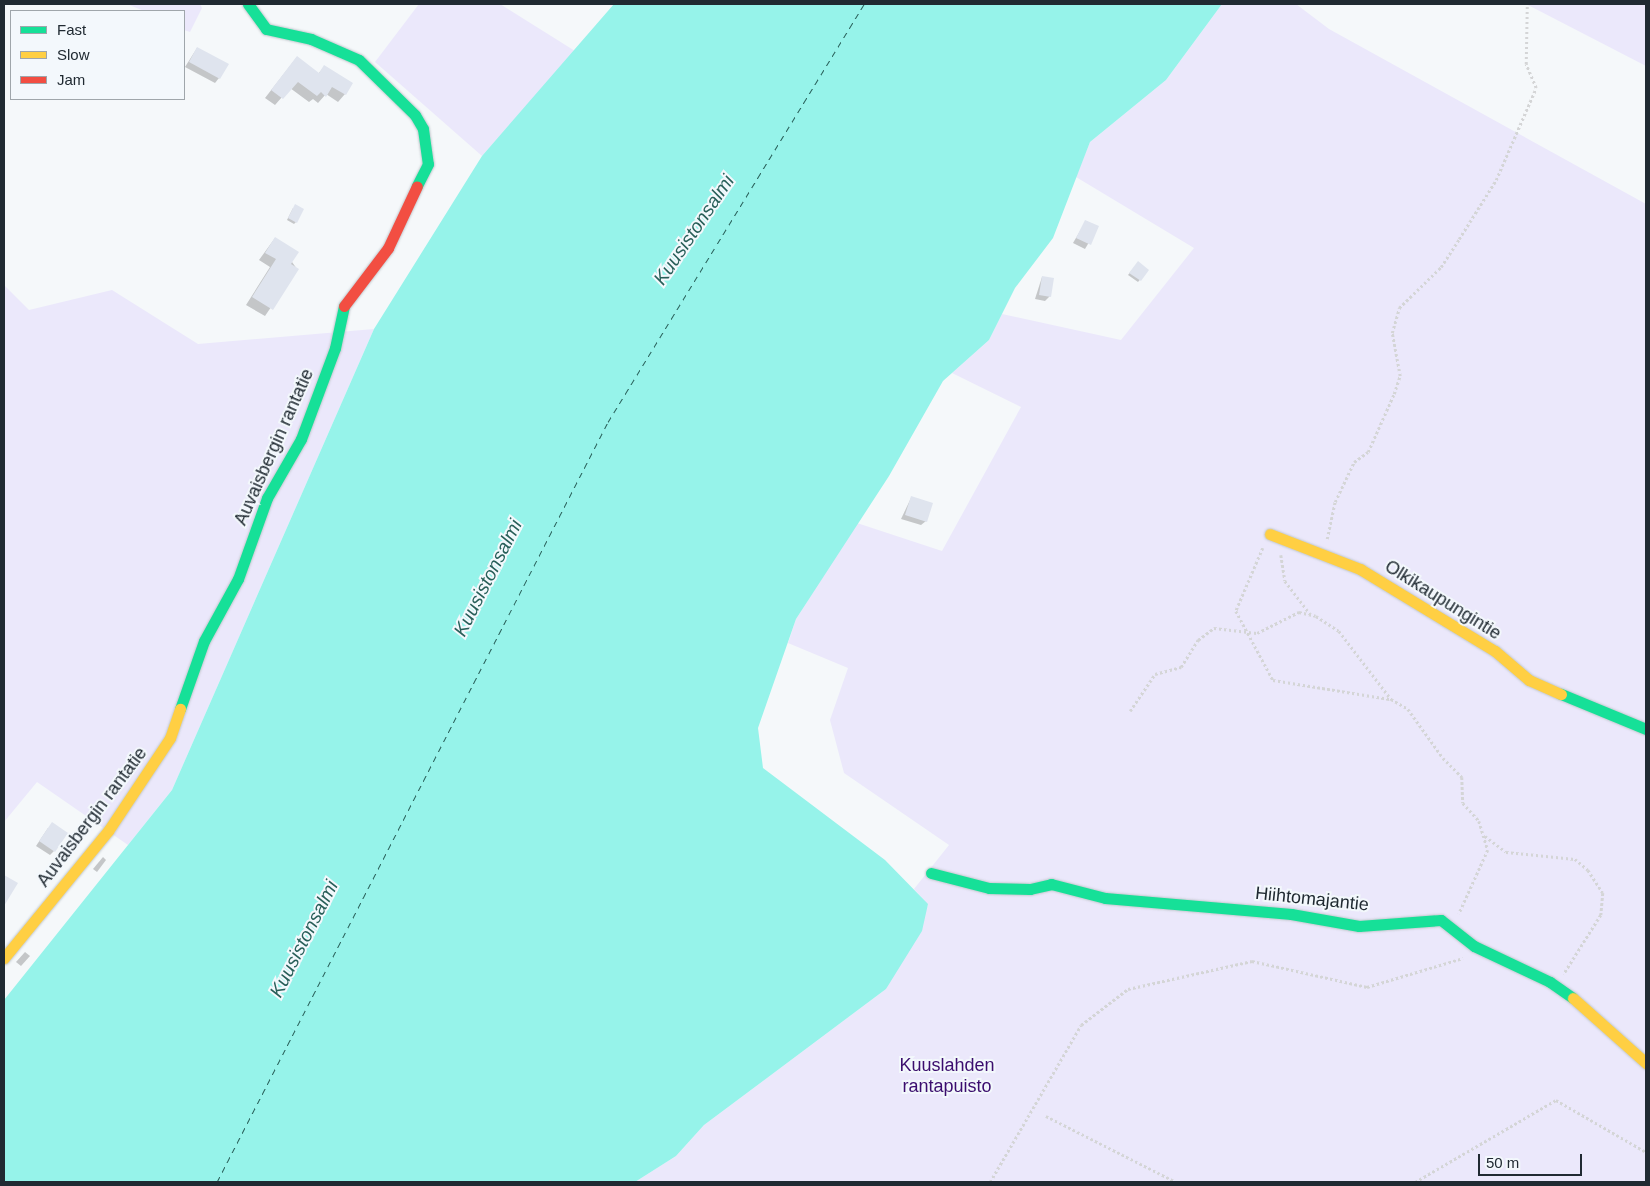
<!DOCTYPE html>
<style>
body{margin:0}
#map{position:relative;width:1650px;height:1186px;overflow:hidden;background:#f5f8fa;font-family:Arial,sans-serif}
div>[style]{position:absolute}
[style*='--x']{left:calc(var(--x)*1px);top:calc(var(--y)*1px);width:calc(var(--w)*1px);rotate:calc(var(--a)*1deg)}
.green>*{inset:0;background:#ebe8fb}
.water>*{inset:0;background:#96f3ea}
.shadow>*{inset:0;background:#0003}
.ferry>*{height:1px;margin-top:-0.5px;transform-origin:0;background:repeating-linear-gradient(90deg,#285f59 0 6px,transparent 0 11px)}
.building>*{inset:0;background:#dfe4ee}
.path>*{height:2.5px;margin-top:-1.25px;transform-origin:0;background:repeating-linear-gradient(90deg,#d4d5d6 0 2.5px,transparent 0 5px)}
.roads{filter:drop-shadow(0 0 1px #c2c8cd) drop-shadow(0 0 1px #c2c8cd)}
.fast>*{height:11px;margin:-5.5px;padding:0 5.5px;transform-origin:5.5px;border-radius:5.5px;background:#16e098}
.slow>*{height:11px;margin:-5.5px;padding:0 5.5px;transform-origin:5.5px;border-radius:5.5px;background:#ffcf43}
.jam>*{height:11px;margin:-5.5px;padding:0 5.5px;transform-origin:5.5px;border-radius:5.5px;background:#f24e42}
span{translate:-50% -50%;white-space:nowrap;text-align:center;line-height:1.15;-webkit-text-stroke:4px #f3f8fc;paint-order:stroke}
.street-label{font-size:18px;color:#202a32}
.park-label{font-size:18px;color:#3b0e6e}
.water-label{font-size:19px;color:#285f59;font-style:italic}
.frame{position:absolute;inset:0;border:5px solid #202a32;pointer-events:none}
.legend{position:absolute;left:10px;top:10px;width:175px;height:90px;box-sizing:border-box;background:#f3f8fc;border:1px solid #9fa6ab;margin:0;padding:6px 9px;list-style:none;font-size:15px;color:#202a32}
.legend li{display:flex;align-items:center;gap:10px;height:25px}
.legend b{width:25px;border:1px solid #9fa6ab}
.scale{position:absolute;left:1478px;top:1154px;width:104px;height:22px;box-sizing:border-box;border:2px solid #202a32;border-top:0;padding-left:6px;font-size:15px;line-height:18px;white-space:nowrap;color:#202a32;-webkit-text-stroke:4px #f3f8fc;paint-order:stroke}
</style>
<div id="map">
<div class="green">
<div style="clip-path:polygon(127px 4px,200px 4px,202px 8px,190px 32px,184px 30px,184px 11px,144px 11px)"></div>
<div style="clip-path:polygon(419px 4px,500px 4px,575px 51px,482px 156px,375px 62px)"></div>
<div style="clip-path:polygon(1222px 4px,1296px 4px,1329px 29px,1646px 204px,1646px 1182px,635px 1182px,676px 1156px,704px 1125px,886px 989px,928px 905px,914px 889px,949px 845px,844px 773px,830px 720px,848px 668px,788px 643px,796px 619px,857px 523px,942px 551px,1021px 407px,952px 373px,989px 340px,1002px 314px,1121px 340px,1194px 248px,1076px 177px,1090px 142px,1166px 80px)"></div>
<div style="clip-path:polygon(1526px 4px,1646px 4px,1646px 66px)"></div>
<div style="clip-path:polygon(4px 285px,29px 310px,112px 290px,198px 344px,374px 329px,172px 790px,128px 845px,37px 782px,4px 822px)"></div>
</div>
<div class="water">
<div style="clip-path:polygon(614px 4px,1222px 4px,1166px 80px,1090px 142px,1053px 238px,1015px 288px,989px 340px,943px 381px,889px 476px,796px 619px,758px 728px,763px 768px,885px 860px,928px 904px,922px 931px,886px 989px,704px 1125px,676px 1156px,635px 1182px,4px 1182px,4px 1000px,172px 790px,374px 329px,482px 156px)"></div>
</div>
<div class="shadow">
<div style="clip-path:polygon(197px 48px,219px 78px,215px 83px,185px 67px)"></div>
<div style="clip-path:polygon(297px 57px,318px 74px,324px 67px,345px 94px,338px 102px,326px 94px,318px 103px,313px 99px,309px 102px,290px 88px,275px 105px,265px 98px)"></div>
<div style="clip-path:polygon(293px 208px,296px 222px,294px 224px,287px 220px)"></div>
<div style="clip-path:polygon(1086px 221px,1098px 227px,1085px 249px,1073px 243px)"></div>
<div style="clip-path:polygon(275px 238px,297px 269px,265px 316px,246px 305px,270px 267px,259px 260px)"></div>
<div style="clip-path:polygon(1136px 265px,1148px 270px,1138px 282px,1128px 275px)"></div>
<div style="clip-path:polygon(1042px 277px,1050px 296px,1045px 301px,1035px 299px)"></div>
<div style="clip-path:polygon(911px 498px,926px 521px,921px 525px,901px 519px)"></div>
<div style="clip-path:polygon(48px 828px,54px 851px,50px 855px,36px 846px)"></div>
<div style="clip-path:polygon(103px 857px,106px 860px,97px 872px,93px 869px)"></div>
<div style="clip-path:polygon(25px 952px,30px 956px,21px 966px,16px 962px)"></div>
</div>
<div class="ferry">
<div style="--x:217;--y:1182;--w:855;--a:-62.78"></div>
<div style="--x:608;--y:422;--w:490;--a:-58.5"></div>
</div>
<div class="building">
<div style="clip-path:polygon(197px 47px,229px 64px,220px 79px,189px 62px)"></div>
<div style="clip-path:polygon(297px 56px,319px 73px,324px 65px,353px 83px,346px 95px,332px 87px,326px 97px,321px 92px,317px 96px,298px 82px,283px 99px,271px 90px)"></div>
<div style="clip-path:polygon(295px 204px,304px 209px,297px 223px,288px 218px)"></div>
<div style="clip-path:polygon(1085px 220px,1099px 226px,1091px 245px,1076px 238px)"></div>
<div style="clip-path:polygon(275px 237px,299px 252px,291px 264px,299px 269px,273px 310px,252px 297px,276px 259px,265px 253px)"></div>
<div style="clip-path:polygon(1138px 261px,1149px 270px,1141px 281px,1129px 273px)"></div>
<div style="clip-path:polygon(1042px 276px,1054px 278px,1051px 297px,1039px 295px)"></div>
<div style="clip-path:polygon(911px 496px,933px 503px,927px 522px,905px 515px)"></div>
<div style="clip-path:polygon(52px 822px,68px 833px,55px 852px,39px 841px)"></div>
<div style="clip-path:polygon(4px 875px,18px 883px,4px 906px)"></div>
</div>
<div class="path">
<div style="--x:1327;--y:539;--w:38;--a:-78"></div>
<div style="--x:1335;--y:502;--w:44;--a:-64.6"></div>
<div style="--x:1354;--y:462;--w:17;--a:-36"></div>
<div style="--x:1368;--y:452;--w:64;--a:-65.9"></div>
<div style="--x:1394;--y:394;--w:19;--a:-72"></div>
<div style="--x:1400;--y:376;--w:44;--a:-100.5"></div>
<div style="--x:1392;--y:333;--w:26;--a:-74"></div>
<div style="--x:1399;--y:308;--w:59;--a:-44.3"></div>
<div style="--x:1441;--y:267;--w:33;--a:-57"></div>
<div style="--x:1459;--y:239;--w:70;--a:-57.9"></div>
<div style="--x:1496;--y:180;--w:100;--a:-66.5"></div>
<div style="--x:1536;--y:88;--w:26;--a:-113"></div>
<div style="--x:1526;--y:64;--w:60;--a:-89"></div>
<div style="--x:1263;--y:548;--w:69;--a:113.2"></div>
<div style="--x:1236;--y:611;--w:78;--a:61.8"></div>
<div style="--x:1273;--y:680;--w:118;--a:9.3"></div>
<div style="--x:1281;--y:555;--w:26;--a:81"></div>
<div style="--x:1285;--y:581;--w:43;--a:52.6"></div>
<div style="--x:1130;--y:711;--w:45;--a:-56"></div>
<div style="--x:1155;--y:674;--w:27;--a:-15"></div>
<div style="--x:1181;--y:667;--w:32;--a:-58"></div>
<div style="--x:1198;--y:640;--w:20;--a:-37"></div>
<div style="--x:1214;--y:628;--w:43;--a:6.6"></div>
<div style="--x:1257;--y:633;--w:47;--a:-26.6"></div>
<div style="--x:1299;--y:612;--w:17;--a:13"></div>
<div style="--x:1316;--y:616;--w:27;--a:33"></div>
<div style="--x:1339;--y:631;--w:86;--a:52.6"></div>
<div style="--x:1391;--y:699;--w:20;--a:30"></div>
<div style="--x:1408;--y:709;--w:60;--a:54.5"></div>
<div style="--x:1443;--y:758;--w:27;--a:45"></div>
<div style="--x:1462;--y:777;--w:26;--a:88"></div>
<div style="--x:1463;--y:803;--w:24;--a:48"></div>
<div style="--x:1479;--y:821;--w:30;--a:73"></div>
<div style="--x:1488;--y:850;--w:70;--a:114.4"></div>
<div style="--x:1485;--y:836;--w:26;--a:37"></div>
<div style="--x:1506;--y:852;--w:69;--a:5.8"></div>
<div style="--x:1575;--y:859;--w:17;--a:40"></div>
<div style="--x:1588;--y:870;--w:27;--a:57"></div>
<div style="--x:1603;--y:893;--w:22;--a:95"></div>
<div style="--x:1601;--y:915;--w:70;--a:122.1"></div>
<div style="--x:1046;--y:1116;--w:146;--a:26.9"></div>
<div style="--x:549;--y:1181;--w:2;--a:27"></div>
<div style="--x:990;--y:1182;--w:181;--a:-59.9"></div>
<div style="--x:1081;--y:1025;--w:59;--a:-37.5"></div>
<div style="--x:1128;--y:989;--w:127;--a:-12.7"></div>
<div style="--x:1252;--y:961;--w:118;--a:12.7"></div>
<div style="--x:1367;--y:987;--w:100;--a:-16.8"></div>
<div style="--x:1415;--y:1182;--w:163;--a:-30.2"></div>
<div style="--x:1556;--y:1100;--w:104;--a:30"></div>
</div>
<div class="roads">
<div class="fast">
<div style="--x:248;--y:4;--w:31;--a:54"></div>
<div style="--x:266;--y:29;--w:46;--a:12.5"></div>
<div style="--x:311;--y:39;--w:52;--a:23.6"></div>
<div style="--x:359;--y:60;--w:78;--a:44.5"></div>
<div style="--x:415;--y:115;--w:16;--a:60"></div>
<div style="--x:423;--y:129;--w:35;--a:82"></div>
<div style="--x:428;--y:164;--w:25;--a:117"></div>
<div style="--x:1561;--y:694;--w:92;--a:22.4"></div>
<div style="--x:180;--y:709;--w:72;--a:-70.6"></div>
<div style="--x:204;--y:641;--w:71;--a:-61.3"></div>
<div style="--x:238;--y:579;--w:86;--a:-70.3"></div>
<div style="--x:267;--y:498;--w:68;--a:-60"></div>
<div style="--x:301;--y:439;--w:97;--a:-69.5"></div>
<div style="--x:335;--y:348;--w:43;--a:-77.9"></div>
<div style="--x:931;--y:873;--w:60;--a:14.5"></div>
<div style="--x:989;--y:888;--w:41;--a:1.4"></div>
<div style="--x:1030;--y:889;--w:22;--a:-13"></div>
<div style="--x:1051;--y:884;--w:56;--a:14.5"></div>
<div style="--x:1105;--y:898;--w:187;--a:4.9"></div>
<div style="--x:1291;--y:914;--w:69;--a:10"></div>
<div style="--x:1359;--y:926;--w:82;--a:-4.2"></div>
<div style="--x:1441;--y:920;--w:42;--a:38.2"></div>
<div style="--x:1474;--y:946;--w:84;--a:25.3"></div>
<div style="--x:1550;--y:982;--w:28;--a:35"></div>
</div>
<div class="slow">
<div style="--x:1270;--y:534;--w:97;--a:21.3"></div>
<div style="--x:1360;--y:569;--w:158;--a:31.3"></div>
<div style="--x:1495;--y:651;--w:45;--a:40.5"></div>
<div style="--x:1529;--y:680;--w:35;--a:24"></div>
<div style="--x:4;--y:958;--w:164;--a:-50.7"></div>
<div style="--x:108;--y:831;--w:112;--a:-56.3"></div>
<div style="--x:170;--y:738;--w:31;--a:-71"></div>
<div style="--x:1573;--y:998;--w:98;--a:41.7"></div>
</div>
<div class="jam">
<div style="--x:344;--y:306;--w:73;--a:-52.8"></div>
<div style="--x:388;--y:248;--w:68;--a:-64.9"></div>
</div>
</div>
<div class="street-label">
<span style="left:274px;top:447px;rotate:-66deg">Auvaisbergin rantatie</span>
<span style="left:1443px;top:600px;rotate:32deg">Olkikaupungintie</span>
<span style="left:92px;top:817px;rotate:-53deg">Auvaisbergin rantatie</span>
<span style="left:1312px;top:899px;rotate:6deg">Hiihtomajantie</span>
</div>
<div class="park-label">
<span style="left:947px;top:1076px">Kuuslahden<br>rantapuisto</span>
</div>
<div class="water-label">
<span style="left:694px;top:230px;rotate:-56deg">Kuusistonsalmi</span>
<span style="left:488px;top:578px;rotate:-63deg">Kuusistonsalmi</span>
<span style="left:304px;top:939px;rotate:-63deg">Kuusistonsalmi</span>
</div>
<div class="frame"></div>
<ul class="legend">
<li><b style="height:6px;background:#16e098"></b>Fast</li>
<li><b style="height:6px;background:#ffcf43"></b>Slow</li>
<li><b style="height:6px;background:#f24e42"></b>Jam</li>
</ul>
<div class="scale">50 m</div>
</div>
